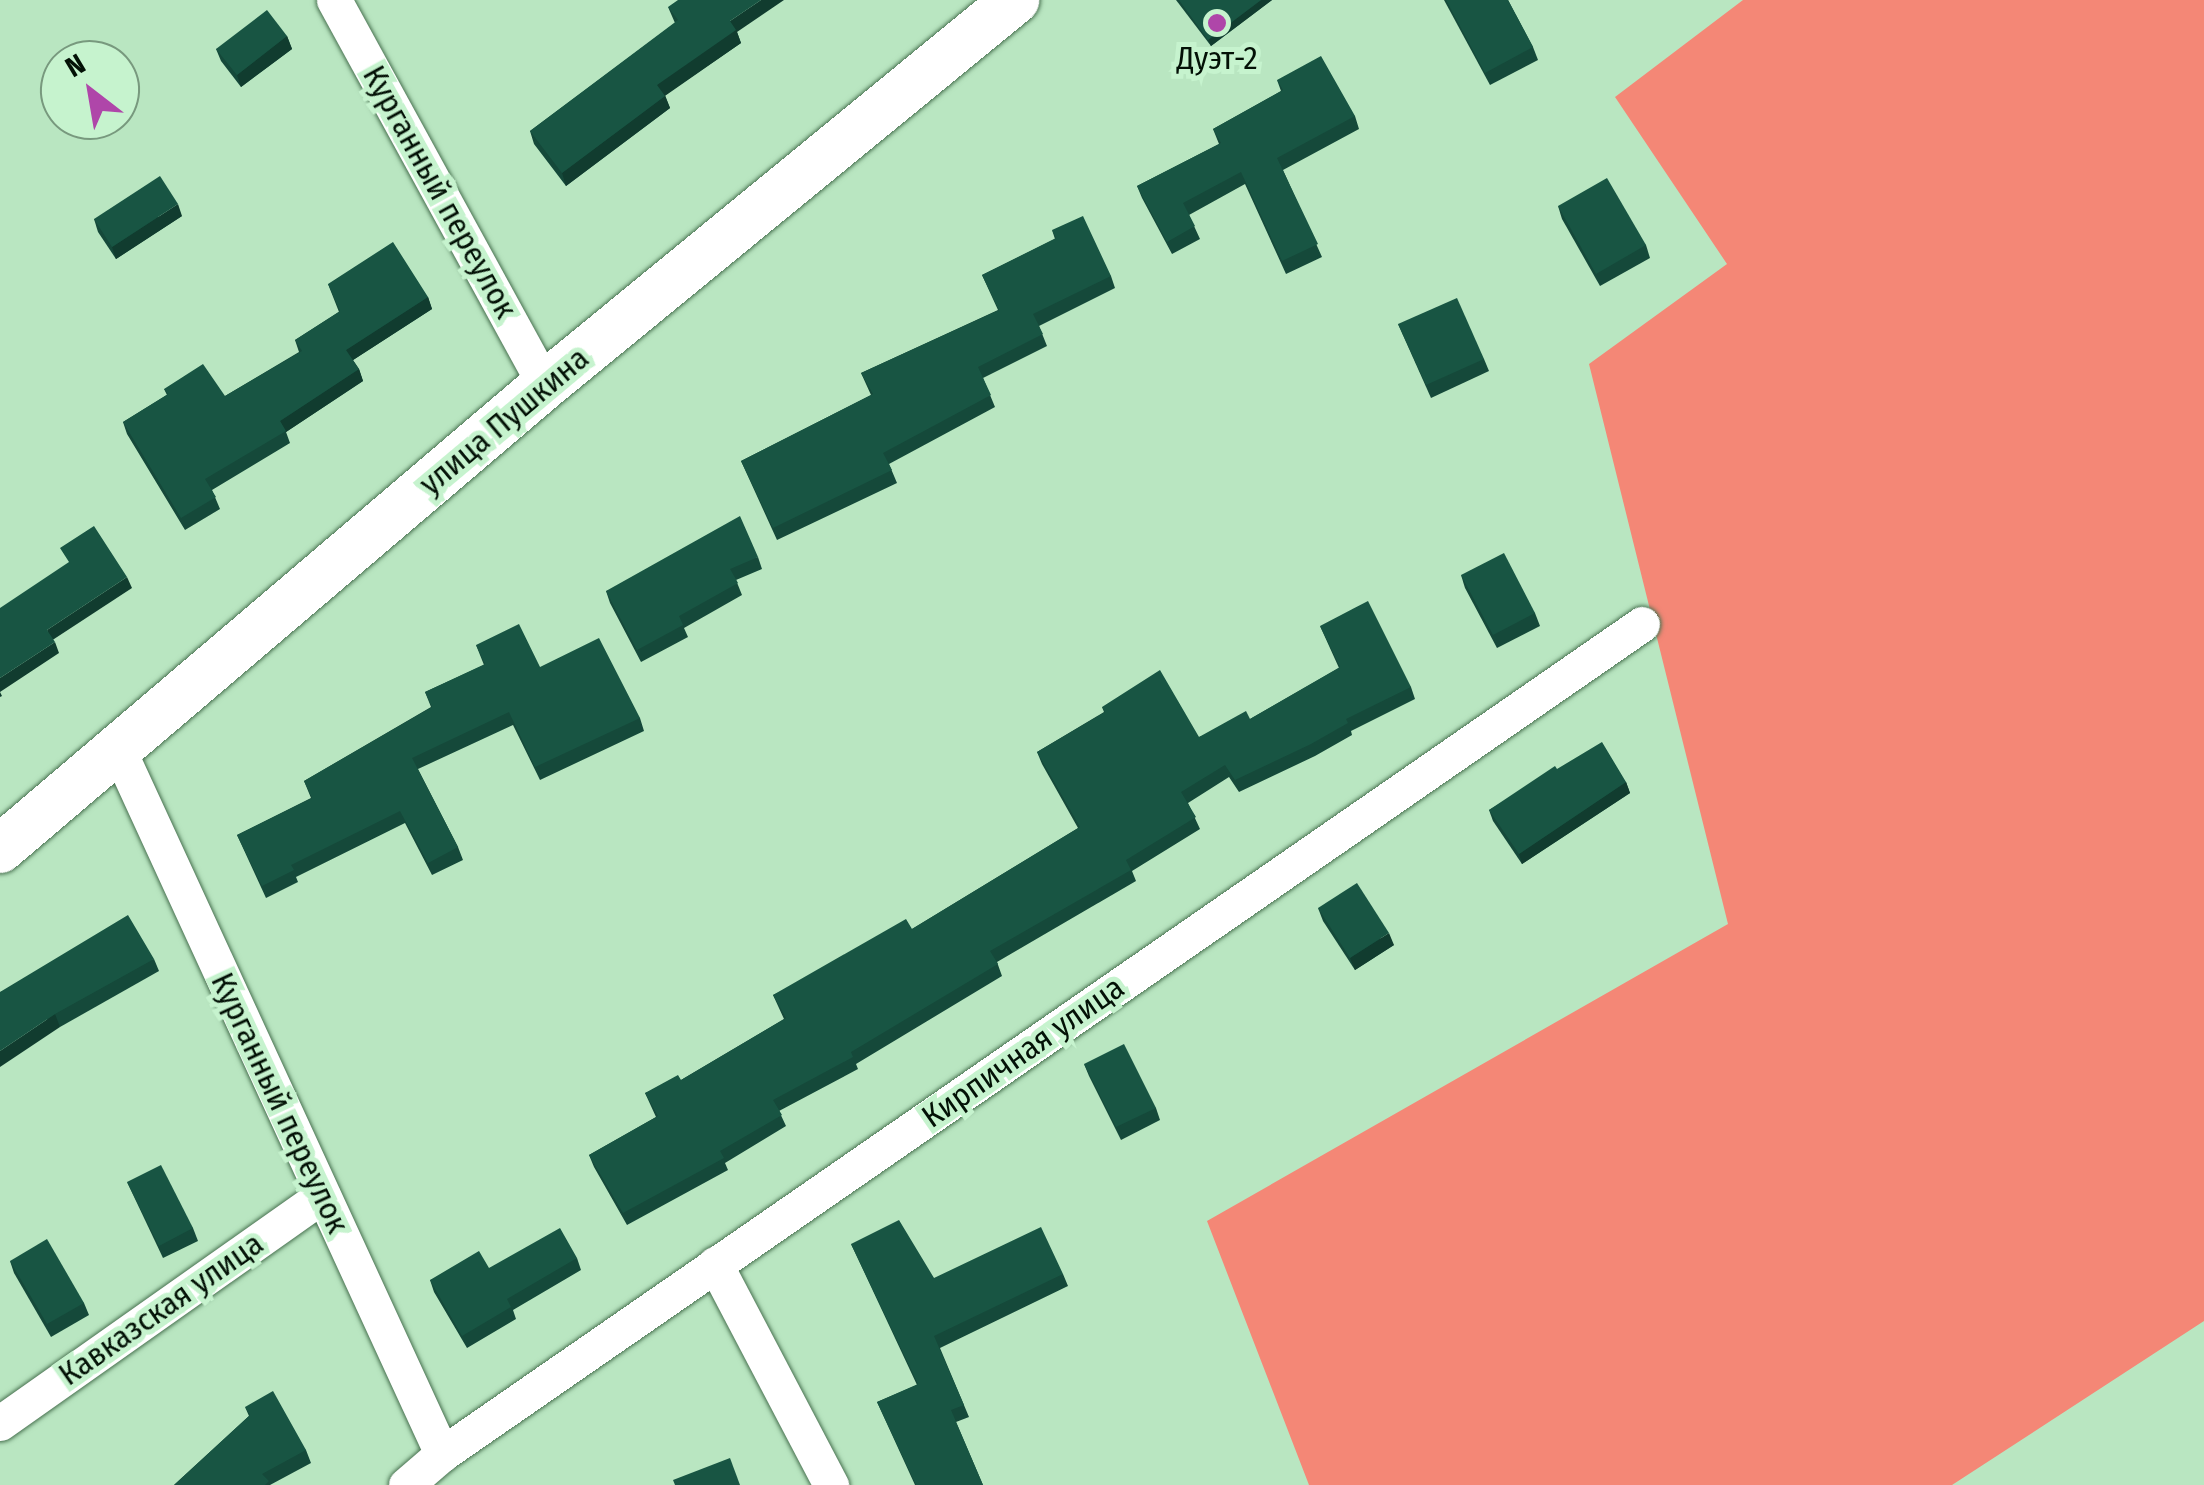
<!DOCTYPE html>
<meta charset="utf-8">
<style>
body{margin:0}
#map{position:relative;width:2204px;height:1485px;overflow:hidden;background:#b9e6c1;font-family:"Fira Sans Condensed",sans-serif}
div>[style]{position:absolute}
[style*='--x']{left:calc(var(--x)*1px);top:calc(var(--y)*1px);width:calc(var(--w)*1px);rotate:calc(var(--a)*1deg)}
.forest>*{inset:0;background:#f48776}
.roads{filter:drop-shadow(0 0 2px #487150) drop-shadow(0 0 2px #487150)}
.street>*{height:35px;margin:-17.5px;padding:0 17.5px;transform-origin:17.5px;border-radius:17.5px;background:#fff}
.secondary>*{height:48px;margin:-24px;padding:0 24px;transform-origin:24px;border-radius:24px;background:#fff}
.wall>*{inset:0;background:#15493a}
.shaded-wall>*{inset:0;background:#113c2f}
.building>*{inset:0;background:#185543}
.dots>*{width:28px;height:28px;translate:-50% -50%;box-sizing:border-box;border:5px solid #c6f3ce;border-radius:50%}
span{translate:-50% -50%;white-space:nowrap;text-align:center;line-height:1.15;-webkit-text-stroke:10px #c6f3ce;paint-order:stroke}
.poi-label{font-size:32px;color:#031106}
.street-label{font-size:32px;color:#031106}
.north{position:absolute;left:40px;top:40px;width:100px;height:100px;box-sizing:border-box;background:#c6f3ce;border:2px solid #78997e;border-radius:50%;rotate:329deg;font-size:28px;font-weight:700;line-height:40px;text-align:center;color:#031106}
.north::after{content:'';display:block;margin:auto;width:35px;height:45px;background:#af46a9;clip-path:polygon(50% 0,100% 100%,50% 72%,0 100%)}
</style>
<div id="map">
<div class="forest">
<div style="clip-path:polygon(1743px 0,2204px 0,2204px 1321px,1952px 1485px,1309px 1485px,1207px 1221px,1728px 924px,1589px 364px,1727px 264px,1615px 97px)"></div>
</div>
<div class="roads">
<div class="street">
<div style="--x:334;--y:0;--w:439;--a:61.3"></div>
<div style="--x:119;--y:751;--w:774;--a:65.32"></div>
<div style="--x:715;--y:1264;--w:250;--a:62.3"></div>
<div style="--x:0;--y:1423;--w:395;--a:-35.2"></div>
<div style="--x:406;--y:1485;--w:48;--a:-40.7"></div>
<div style="--x:442;--y:1454;--w:1459;--a:-34.67"></div>
</div>
<div class="secondary">
<div style="--x:0;--y:849;--w:716;--a:-40.41"></div>
<div style="--x:545;--y:385;--w:608;--a:-39.32"></div>
</div>
</div>
<div class="wall">
<div style="clip-path:polygon(1176px 0,1272px 0,1211px 46px)"></div>
<div style="clip-path:polygon(1444px 0,1508px 0,1533px 47px,1538px 60px,1490px 85px)"></div>
<div style="clip-path:polygon(668px 7px,737px 32px,741px 43px,665px 95px,670px 108px,566px 186px,534px 144px,530px 131px,675px 23px)"></div>
<div style="clip-path:polygon(287px 36px,292px 49px,241px 87px,221px 61px,216px 49px)"></div>
<div style="clip-path:polygon(1277px 80px,1355px 116px,1359px 129px,1283px 170px,1322px 257px,1286px 274px,1245px 184px,1189px 215px,1200px 239px,1172px 254px,1142px 198px,1137px 186px,1219px 144px,1213px 129px,1281px 91px)"></div>
<div style="clip-path:polygon(1558px 206px,1646px 245px,1650px 258px,1600px 286px,1562px 219px)"></div>
<div style="clip-path:polygon(182px 216px,116px 259px,98px 232px,94px 219px)"></div>
<div style="clip-path:polygon(1052px 230px,1111px 276px,1115px 288px,1039px 326px,1047px 346px,983px 378px,995px 407px,889px 464px,897px 483px,777px 540px,741px 461px,871px 395px,861px 373px,998px 310px,982px 275px,1055px 239px)"></div>
<div style="clip-path:polygon(328px 284px,428px 297px,432px 309px,353px 360px,359px 369px,363px 381px,286px 432px,290px 443px,212px 490px,220px 509px,185px 530px,127px 434px,123px 422px,167px 395px,164px 389px,225px 396px,299px 352px,295px 340px,339px 312px)"></div>
<div style="clip-path:polygon(1398px 324px,1484px 359px,1489px 371px,1431px 398px)"></div>
<div style="clip-path:polygon(758px 557px,762px 569px,736px 580px,742px 595px,684px 628px,688px 637px,641px 662px,610px 603px,606px 591px)"></div>
<div style="clip-path:polygon(1461px 575px,1535px 613px,1540px 626px,1497px 648px,1465px 588px)"></div>
<div style="clip-path:polygon(1320px 626px,1411px 687px,1415px 699px,1351px 731px,1352px 735px,1315px 756px,1239px 792px,1229px 777px,1188px 803px,1200px 829px,1132px 871px,1136px 881px,997px 962px,1002px 976px,856px 1064px,858px 1069px,779px 1111px,786px 1126px,725px 1163px,728px 1170px,627px 1225px,594px 1167px,589px 1155px,656px 1117px,645px 1093px,681px 1080px,784px 1019px,773px 995px,912px 929px,1078px 828px,1042px 764px,1037px 752px,1104px 712px,1102px 707px,1199px 737px,1250px 719px,1339px 668px)"></div>
<div style="clip-path:polygon(476px 645px,540px 667px,640px 718px,644px 731px,540px 780px,513px 725px,418px 769px,458px 847px,463px 860px,432px 875px,405px 823px,296px 877px,298px 882px,266px 898px,237px 835px,311px 798px,304px 781px,431px 707px,425px 692px,484px 665px)"></div>
<div style="clip-path:polygon(1557px 769px,1626px 782px,1630px 793px,1522px 864px,1493px 821px,1489px 810px)"></div>
<div style="clip-path:polygon(1318px 908px,1394px 945px,1355px 970px,1323px 921px)"></div>
<div style="clip-path:polygon(154px 959px,159px 971px,60px 1027px,0 992px)"></div>
<div style="clip-path:polygon(1084px 1064px,1156px 1108px,1160px 1120px,1121px 1140px,1089px 1076px)"></div>
<div style="clip-path:polygon(127px 1182px,193px 1228px,198px 1241px,163px 1258px)"></div>
<div style="clip-path:polygon(851px 1244px,934px 1278px,1063px 1274px,1068px 1286px,940px 1348px,969px 1417px,956px 1422px,983px 1485px,915px 1485px,877px 1402px,917px 1385px)"></div>
<div style="clip-path:polygon(577px 1258px,581px 1270px,513px 1310px,516px 1319px,467px 1348px,434px 1292px,430px 1280px,489px 1268px)"></div>
<div style="clip-path:polygon(10px 1261px,84px 1303px,89px 1315px,51px 1337px,14px 1273px)"></div>
<div style="clip-path:polygon(245px 1407px,306px 1450px,311px 1463px,270px 1485px,174px 1485px,249px 1416px)"></div>
</div>
<div class="shaded-wall">
<div style="clip-path:polygon(761px 0,784px 0,737px 32px,741px 43px,662px 98px,657px 85px,730px 21px)"></div>
<div style="clip-path:polygon(1261px 0,1272px 0,1211px 46px,1208px 40px)"></div>
<div style="clip-path:polygon(287px 36px,292px 49px,241px 87px,237px 75px)"></div>
<div style="clip-path:polygon(665px 96px,670px 108px,566px 186px,562px 173px)"></div>
<div style="clip-path:polygon(178px 204px,182px 216px,116px 259px,112px 247px)"></div>
<div style="clip-path:polygon(428px 297px,432px 309px,350px 362px,346px 350px)"></div>
<div style="clip-path:polygon(359px 369px,363px 381px,286px 432px,280px 421px)"></div>
<div style="clip-path:polygon(127px 577px,132px 588px,51px 641px,47px 630px)"></div>
<div style="clip-path:polygon(55px 642px,59px 653px,0 692px,2px 696px,0 697px,0 678px)"></div>
<div style="clip-path:polygon(1626px 782px,1630px 793px,1522px 864px,1519px 854px)"></div>
<div style="clip-path:polygon(1389px 933px,1394px 945px,1355px 970px,1350px 958px)"></div>
<div style="clip-path:polygon(55px 1014px,60px 1027px,0 1067px,0 1051px)"></div>
</div>
<div class="building">
<div style="clip-path:polygon(678px 0,761px 0,730px 21px,736px 30px,657px 85px,665px 96px,562px 173px,530px 131px,678px 20px,668px 7px)"></div>
<div style="clip-path:polygon(1179px 0,1261px 0,1208px 40px)"></div>
<div style="clip-path:polygon(1446px 0,1508px 0,1533px 47px,1485px 73px)"></div>
<div style="clip-path:polygon(267px 10px,287px 36px,237px 75px,216px 49px)"></div>
<div style="clip-path:polygon(1321px 56px,1355px 116px,1277px 158px,1318px 244px,1282px 261px,1241px 172px,1183px 203px,1195px 226px,1167px 242px,1137px 186px,1221px 143px,1213px 129px,1283px 90px,1277px 80px)"></div>
<div style="clip-path:polygon(160px 176px,178px 204px,112px 247px,94px 219px)"></div>
<div style="clip-path:polygon(1607px 178px,1646px 245px,1596px 274px,1558px 206px)"></div>
<div style="clip-path:polygon(1083px 216px,1111px 276px,1033px 314px,1043px 334px,978px 367px,991px 395px,883px 453px,892px 470px,773px 528px,741px 461px,873px 394px,861px 373px,999px 310px,982px 275px,1056px 238px,1052px 230px)"></div>
<div style="clip-path:polygon(393px 242px,428px 297px,346px 350px,359px 369px,280px 421px,286px 431px,205px 479px,216px 497px,181px 518px,123px 422px,168px 394px,164px 389px,203px 364px,225px 396px,302px 351px,295px 340px,340px 311px,328px 284px)"></div>
<div style="clip-path:polygon(1457px 298px,1484px 359px,1426px 385px,1398px 324px)"></div>
<div style="clip-path:polygon(740px 516px,758px 557px,730px 569px,738px 583px,679px 616px,683px 625px,637px 650px,606px 591px)"></div>
<div style="clip-path:polygon(94px 526px,127px 577px,47px 630px,55px 642px,0 678px,0 608px,69px 562px,60px 548px)"></div>
<div style="clip-path:polygon(1504px 553px,1535px 613px,1493px 635px,1461px 575px)"></div>
<div style="clip-path:polygon(1368px 601px,1411px 687px,1346px 719px,1348px 723px,1311px 744px,1235px 780px,1225px 765px,1181px 792px,1196px 817px,1126px 860px,1131px 870px,990px 951px,998px 964px,851px 1052px,853px 1057px,773px 1100px,782px 1115px,720px 1151px,724px 1158px,623px 1213px,589px 1155px,658px 1116px,645px 1093px,678px 1075px,681px 1080px,786px 1018px,773px 995px,906px 919px,912px 929px,1080px 827px,1037px 752px,1105px 712px,1102px 707px,1160px 670px,1199px 737px,1246px 711px,1250px 719px,1340px 667px,1320px 626px)"></div>
<div style="clip-path:polygon(519px 624px,540px 667px,599px 638px,640px 718px,535px 767px,509px 712px,412px 758px,458px 847px,428px 863px,400px 811px,291px 865px,294px 870px,262px 886px,237px 835px,312px 798px,304px 781px,432px 707px,425px 692px,485px 664px,476px 645px)"></div>
<div style="clip-path:polygon(1602px 742px,1626px 782px,1519px 854px,1489px 810px,1555px 766px,1557px 769px)"></div>
<div style="clip-path:polygon(1357px 883px,1389px 933px,1350px 958px,1318px 908px)"></div>
<div style="clip-path:polygon(128px 915px,154px 959px,55px 1014px,0 1051px,0 992px)"></div>
<div style="clip-path:polygon(1124px 1044px,1156px 1108px,1116px 1127px,1084px 1064px)"></div>
<div style="clip-path:polygon(161px 1165px,193px 1228px,159px 1246px,127px 1182px)"></div>
<div style="clip-path:polygon(899px 1220px,934px 1278px,1041px 1227px,1063px 1274px,934px 1336px,964px 1405px,951px 1410px,983px 1485px,916px 1485px,877px 1402px,918px 1384px,851px 1244px)"></div>
<div style="clip-path:polygon(560px 1228px,577px 1258px,507px 1299px,511px 1307px,462px 1336px,430px 1280px,479px 1251px,489px 1268px)"></div>
<div style="clip-path:polygon(47px 1239px,84px 1303px,47px 1324px,10px 1261px)"></div>
<div style="clip-path:polygon(273px 1391px,306px 1450px,262px 1474px,269px 1481px,265px 1485px,174px 1485px,250px 1415px,245px 1407px)"></div>
<div style="clip-path:polygon(730px 1458px,740px 1485px,675px 1485px,673px 1480px)"></div>
</div>
<div class="dots">
<div style="left:1217px;top:23px;background:#af46a9"></div>
</div>
<div class="poi-label">
<span style="left:1217px;top:58px">Дуэт-2</span>
</div>
<div class="street-label">
<span style="left:440px;top:192px;rotate:61deg">Курганный переулок</span>
<span style="left:504px;top:421px;rotate:-40deg">улица Пушкина</span>
<span style="left:1023px;top:1052px;rotate:-35deg">Кирпичная улица</span>
<span style="left:280px;top:1103px;rotate:65deg">Курганный переулок</span>
<span style="left:161px;top:1309px;rotate:-35deg">Кавказская улица</span>
</div>
<div class="north">N</div>
</div>
